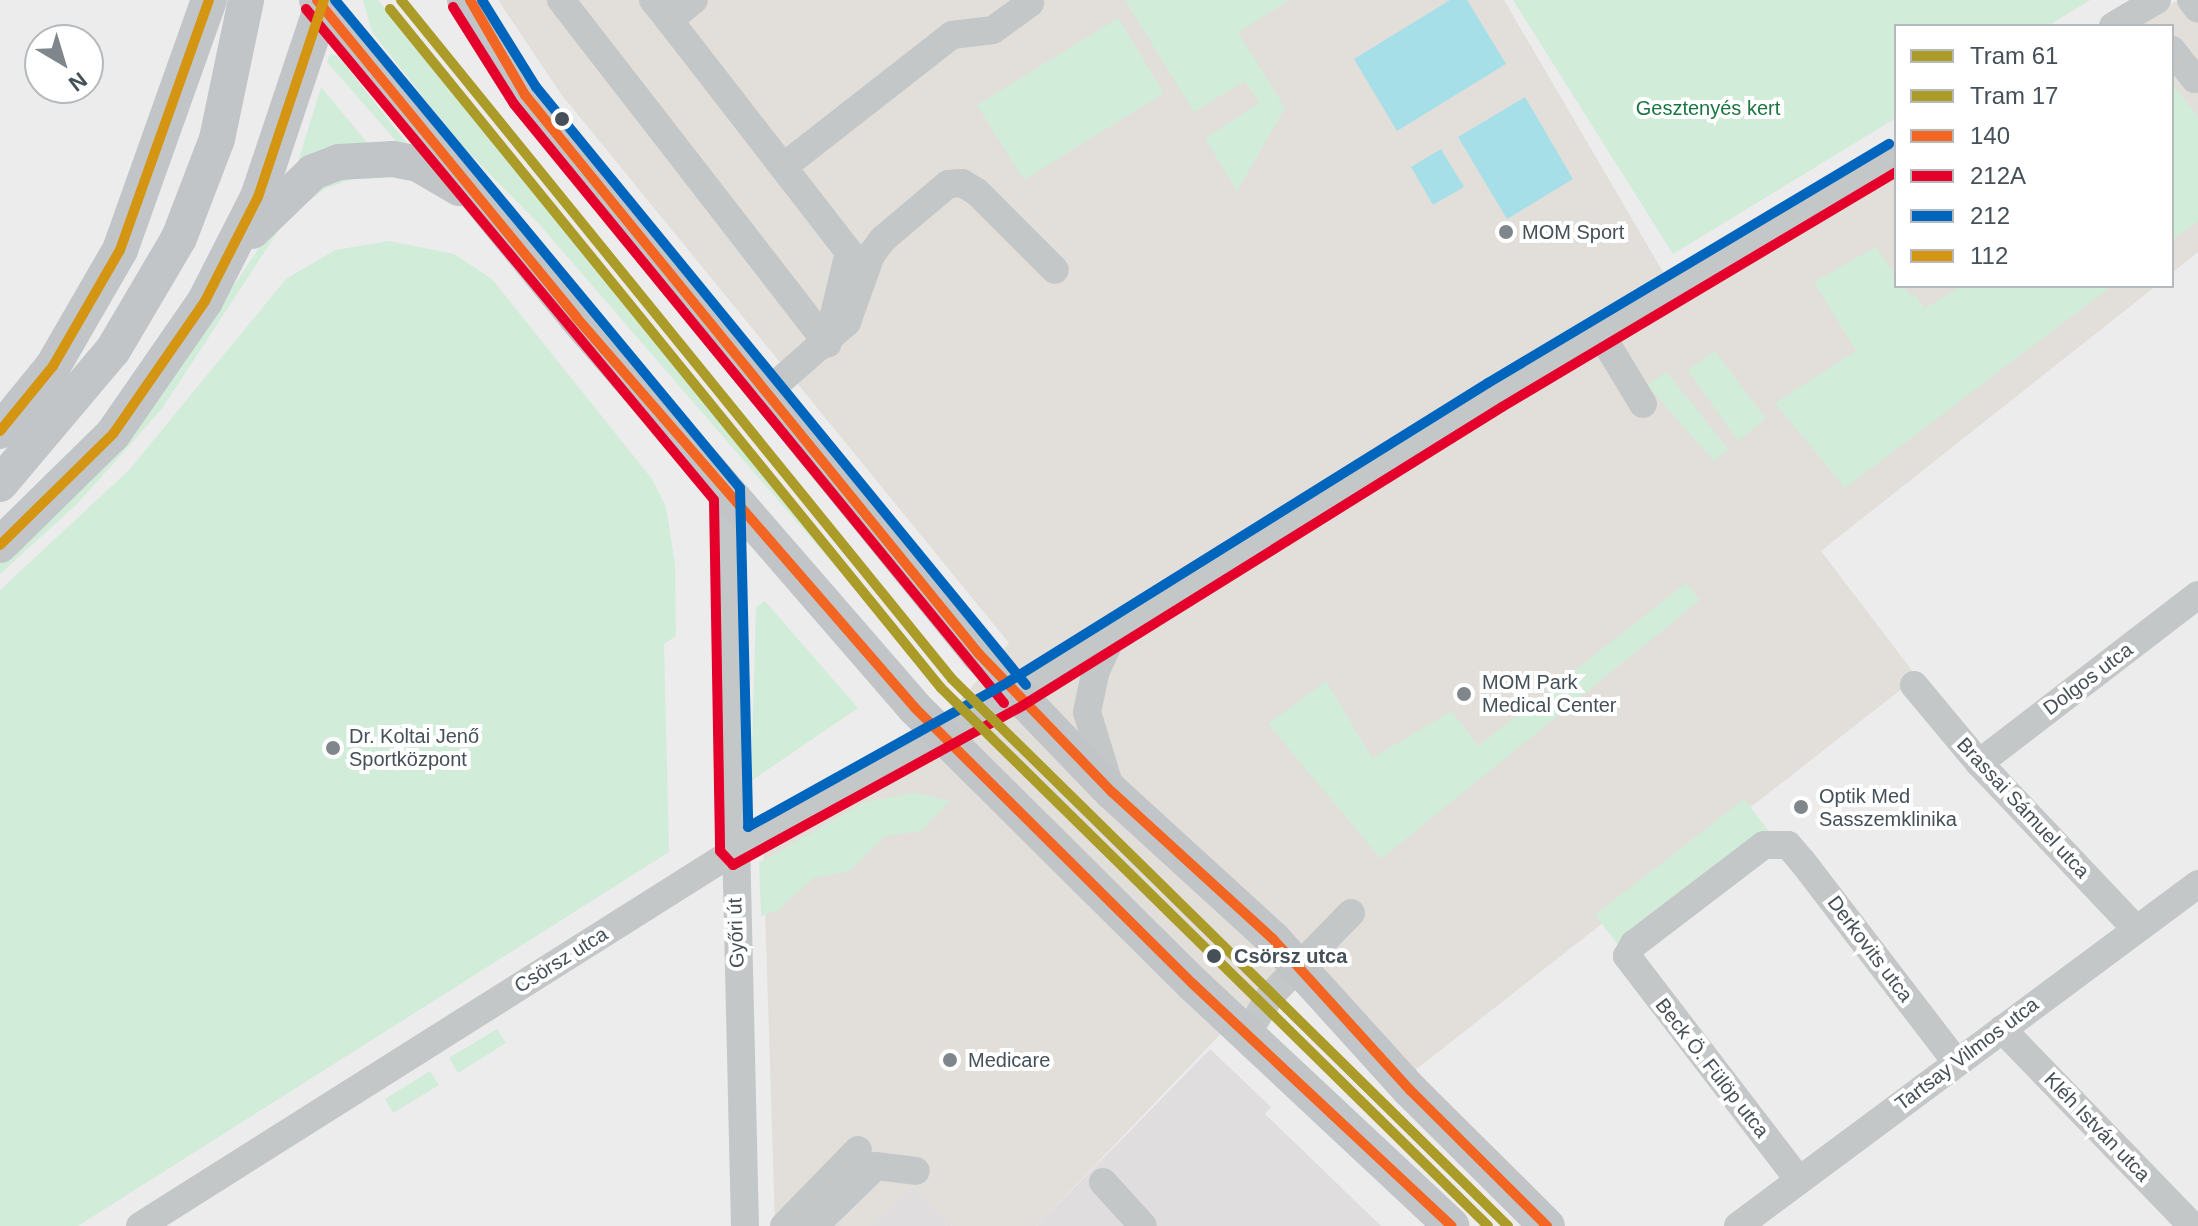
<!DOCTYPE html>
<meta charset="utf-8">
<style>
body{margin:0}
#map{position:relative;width:2198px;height:1226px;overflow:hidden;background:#edecec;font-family:Helvetica,sans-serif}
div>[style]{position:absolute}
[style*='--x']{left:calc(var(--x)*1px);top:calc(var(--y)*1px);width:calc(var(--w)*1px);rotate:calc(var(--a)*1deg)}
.commercial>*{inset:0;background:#e2dfda}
.education>*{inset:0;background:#dfddde}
.green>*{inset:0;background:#d1ecd9}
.water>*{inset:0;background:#a7dfe8}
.minor>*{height:28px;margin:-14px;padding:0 14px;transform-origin:14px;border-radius:14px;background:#c4c7c8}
.major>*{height:36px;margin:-18px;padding:0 18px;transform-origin:18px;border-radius:18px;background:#c2c5c8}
.bus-1>*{height:10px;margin:-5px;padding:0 5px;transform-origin:5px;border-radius:5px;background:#f26522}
.bus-2>*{height:10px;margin:-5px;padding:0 5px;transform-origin:5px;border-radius:5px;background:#e4002b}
.bus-3>*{height:10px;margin:-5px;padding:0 5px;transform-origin:5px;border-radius:5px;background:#0065bd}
.bus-4>*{height:10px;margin:-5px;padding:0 5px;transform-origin:5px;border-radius:5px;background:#d39512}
.tram-1>*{height:10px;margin:-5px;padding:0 5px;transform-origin:5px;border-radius:5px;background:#ab9b28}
.tram-2>*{height:10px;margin:-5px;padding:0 5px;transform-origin:5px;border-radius:5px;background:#ab9b28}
.dots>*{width:22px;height:22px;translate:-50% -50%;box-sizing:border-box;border:4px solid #fff;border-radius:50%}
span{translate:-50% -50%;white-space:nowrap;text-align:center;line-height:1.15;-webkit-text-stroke:8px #fff;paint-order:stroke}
.park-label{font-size:20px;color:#1a7541}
.poi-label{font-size:20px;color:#455058}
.left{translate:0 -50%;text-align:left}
.street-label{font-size:20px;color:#455058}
.stop-label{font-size:20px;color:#455058;font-weight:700}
.legend{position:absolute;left:1894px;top:24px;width:280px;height:264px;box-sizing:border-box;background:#fff;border:2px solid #b5b9bc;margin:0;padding:10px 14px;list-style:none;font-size:24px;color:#455058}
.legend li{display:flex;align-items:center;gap:16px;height:40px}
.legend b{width:40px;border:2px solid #b5b9bc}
.north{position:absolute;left:24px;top:24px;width:80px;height:80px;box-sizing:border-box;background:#fff;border:2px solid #b5b9bc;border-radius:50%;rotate:142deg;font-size:22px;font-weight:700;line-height:32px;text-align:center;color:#455058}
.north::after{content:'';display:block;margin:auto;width:28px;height:36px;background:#80878c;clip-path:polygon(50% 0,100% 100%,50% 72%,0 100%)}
</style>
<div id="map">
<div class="commercial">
<div style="clip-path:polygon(498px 0,1504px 0,1680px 301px,1896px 170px,1896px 286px,2156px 286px,1821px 551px,1917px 677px,1414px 1071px,1301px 950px,1037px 1226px,952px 1226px,913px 1186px,870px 1226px,775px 1226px,763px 843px,905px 765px,1009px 643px,561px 94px)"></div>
<div style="clip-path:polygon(2178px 0,2198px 0,2198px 252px,2172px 273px,2172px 26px,2135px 26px)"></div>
</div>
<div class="education">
<div style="clip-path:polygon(1210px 1049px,1271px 1107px,1265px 1114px,1381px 1226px,1037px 1226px)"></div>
<div style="clip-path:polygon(913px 1186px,952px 1226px,870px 1226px)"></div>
</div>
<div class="green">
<div style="clip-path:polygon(363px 0,378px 0,842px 574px,539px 224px,461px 145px,372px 32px)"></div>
<div style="clip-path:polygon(1125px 0,1290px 0,1238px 32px,1285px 108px,1237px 191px,1205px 138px,1260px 103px,1245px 81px,1194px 112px)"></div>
<div style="clip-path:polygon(1513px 0,2090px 0,2048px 26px,1896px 26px,1896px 118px,1673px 254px)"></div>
<div style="clip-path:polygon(1118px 18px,1164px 93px,1024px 180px,977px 105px)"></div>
<div style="clip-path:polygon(330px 54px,338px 56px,413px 151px,403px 149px,327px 62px)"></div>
<div style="clip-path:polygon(2172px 83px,2198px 117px,2198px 221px,2172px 240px)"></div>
<div style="clip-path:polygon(321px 87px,370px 146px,299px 165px,298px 162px)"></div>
<div style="clip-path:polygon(357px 169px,389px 169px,395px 177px,353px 179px,326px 188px,288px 216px,161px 410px,77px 504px,0 574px,0 564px,74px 496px,145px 418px,285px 209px,306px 189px)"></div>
<div style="clip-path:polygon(389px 241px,454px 254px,492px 279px,652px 479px,666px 507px,675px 564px,676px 636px,664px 644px,669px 852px,78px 1226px,0 1226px,0 590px,129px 470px,286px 279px,335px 250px)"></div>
<div style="clip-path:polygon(1876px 247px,1896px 276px,1896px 286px,1903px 286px,1910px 296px,1915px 294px,1924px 309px,1962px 286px,2112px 286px,1845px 488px,1775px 403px,1856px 351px,1814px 282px)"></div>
<div style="clip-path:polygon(1715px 351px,1766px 419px,1738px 441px,1688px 370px)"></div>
<div style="clip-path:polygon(1667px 372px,1728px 449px,1714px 461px,1647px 385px)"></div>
<div style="clip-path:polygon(1686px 583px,1700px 600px,1381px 859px,1268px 724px,1326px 681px,1372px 758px,1452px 711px,1478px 746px)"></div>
<div style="clip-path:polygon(765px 601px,858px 708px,751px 781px,756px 607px)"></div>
<div style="clip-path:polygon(916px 793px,950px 801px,921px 831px,885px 836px,850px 871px,814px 878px,777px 911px,761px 916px,759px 863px,865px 802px)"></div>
<div style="clip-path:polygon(1744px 799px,1772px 835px,1622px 950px,1595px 915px)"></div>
<div style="clip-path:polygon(497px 1029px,506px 1043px,458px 1073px,449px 1058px)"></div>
<div style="clip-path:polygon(430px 1071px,439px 1085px,393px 1113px,385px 1099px)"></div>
</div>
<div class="water">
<div style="clip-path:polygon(1450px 0,1467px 0,1506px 64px,1397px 131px,1354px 59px)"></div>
<div style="clip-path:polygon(1525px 97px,1573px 179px,1507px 219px,1458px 137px)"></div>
<div style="clip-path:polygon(1441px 149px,1464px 187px,1433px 205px,1411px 167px)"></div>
</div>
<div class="minor">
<div style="--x:561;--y:0;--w:435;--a:52.2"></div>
<div style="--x:653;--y:0;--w:26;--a:51"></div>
<div style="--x:669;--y:20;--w:32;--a:-39"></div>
<div style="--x:2191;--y:0;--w:11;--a:52"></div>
<div style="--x:669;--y:20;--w:294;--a:52.2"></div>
<div style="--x:849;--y:252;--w:81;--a:103.5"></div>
<div style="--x:2113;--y:26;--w:51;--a:-30.6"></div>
<div style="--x:2172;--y:50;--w:37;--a:52"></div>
<div style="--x:783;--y:167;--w:214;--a:-38"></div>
<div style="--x:952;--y:35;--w:41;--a:-7"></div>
<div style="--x:993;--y:30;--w:46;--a:-36.1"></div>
<div style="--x:1600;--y:333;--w:83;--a:58.8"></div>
<div style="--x:766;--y:393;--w:108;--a:-41.2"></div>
<div style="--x:847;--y:322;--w:71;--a:-70.3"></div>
<div style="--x:871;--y:255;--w:20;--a:-53"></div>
<div style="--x:883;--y:239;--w:85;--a:-40.2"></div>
<div style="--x:948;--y:184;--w:14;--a:-4"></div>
<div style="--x:962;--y:183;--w:17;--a:31"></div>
<div style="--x:977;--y:192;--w:110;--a:45"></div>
<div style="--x:728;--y:495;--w:731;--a:88.67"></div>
<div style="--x:1914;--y:685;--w:102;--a:50.2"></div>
<div style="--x:1979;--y:763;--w:228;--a:46.6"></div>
<div style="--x:1979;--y:763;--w:276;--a:-37.5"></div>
<div style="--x:1109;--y:784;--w:75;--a:-107"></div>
<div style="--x:1087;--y:712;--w:40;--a:-78"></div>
<div style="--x:1095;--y:673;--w:43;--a:-65.2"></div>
<div style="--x:2002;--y:1029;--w:274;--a:46"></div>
<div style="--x:1248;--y:1032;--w:42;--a:-58.6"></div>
<div style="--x:1270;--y:996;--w:116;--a:-45.7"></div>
<div style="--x:1798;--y:1179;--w:281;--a:-127.5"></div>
<div style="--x:1627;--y:956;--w:14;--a:-60"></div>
<div style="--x:1634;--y:944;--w:163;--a:-37.3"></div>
<div style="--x:1764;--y:845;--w:24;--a:0"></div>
<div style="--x:1788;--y:845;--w:21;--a:49"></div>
<div style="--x:1802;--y:861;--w:253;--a:52.5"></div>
<div style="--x:1103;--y:1182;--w:59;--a:47.7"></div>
<div style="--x:140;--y:1226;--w:702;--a:-32.26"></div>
<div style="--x:734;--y:851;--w:322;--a:-29.2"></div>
<div style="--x:1015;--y:694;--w:566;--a:-31.92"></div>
<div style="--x:1495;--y:395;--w:467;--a:-30.8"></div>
<div style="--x:784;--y:1226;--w:106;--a:-45.8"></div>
<div style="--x:814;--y:1226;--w:86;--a:-44.1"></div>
<div style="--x:876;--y:1166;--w:40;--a:7.1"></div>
<div style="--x:1738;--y:1226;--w:573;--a:-36.63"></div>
</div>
<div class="major">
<div style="--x:317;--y:0;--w:409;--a:50.7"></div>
<div style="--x:576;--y:317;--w:517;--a:49.07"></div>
<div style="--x:915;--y:708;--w:392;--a:44.8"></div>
<div style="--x:1193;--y:984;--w:354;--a:43.1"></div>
<div style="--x:465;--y:0;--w:112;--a:57.7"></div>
<div style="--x:525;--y:95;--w:720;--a:50.92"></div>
<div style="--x:979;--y:654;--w:192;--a:46.1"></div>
<div style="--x:1112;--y:792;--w:218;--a:42.4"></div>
<div style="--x:1273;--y:939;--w:204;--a:47.8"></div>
<div style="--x:1410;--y:1090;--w:193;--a:44.8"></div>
<div style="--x:252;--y:231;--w:85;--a:-44"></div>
<div style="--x:313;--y:172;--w:28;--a:-21"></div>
<div style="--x:339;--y:162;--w:54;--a:-3.2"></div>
<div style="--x:393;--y:159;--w:25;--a:11"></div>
<div style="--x:418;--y:164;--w:48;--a:30.3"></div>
<div style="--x:0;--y:431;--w:84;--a:-50.8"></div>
<div style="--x:53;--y:366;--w:134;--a:-60"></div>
<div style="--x:120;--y:250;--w:265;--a:-70.4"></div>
<div style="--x:0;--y:484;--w:175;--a:-49.9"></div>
<div style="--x:113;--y:350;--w:130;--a:-59.5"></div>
<div style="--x:179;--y:238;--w:106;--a:-69"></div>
<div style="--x:217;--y:139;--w:142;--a:-78.2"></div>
<div style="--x:0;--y:545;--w:158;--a:-44.5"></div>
<div style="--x:113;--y:434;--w:162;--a:-55.3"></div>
<div style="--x:205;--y:301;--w:117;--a:-63"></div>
<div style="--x:258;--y:197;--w:208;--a:-71.5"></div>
</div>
<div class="bus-1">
<div style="--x:317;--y:0;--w:409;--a:50.7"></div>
<div style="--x:576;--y:317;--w:517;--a:49.07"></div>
<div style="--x:915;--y:708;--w:392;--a:44.8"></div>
<div style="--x:1193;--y:984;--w:354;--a:43.1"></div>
<div style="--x:470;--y:0;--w:110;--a:59.9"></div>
<div style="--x:525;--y:95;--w:720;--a:50.92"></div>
<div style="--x:979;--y:654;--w:192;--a:46.1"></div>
<div style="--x:1112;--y:792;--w:218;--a:42.4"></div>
<div style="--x:1273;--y:939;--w:204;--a:47.8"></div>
<div style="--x:1410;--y:1090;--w:193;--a:44.8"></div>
</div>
<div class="bus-2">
<div style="--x:453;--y:7;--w:115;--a:57.8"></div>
<div style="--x:514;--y:104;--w:774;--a:50.72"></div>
<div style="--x:306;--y:9;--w:638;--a:50.27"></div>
<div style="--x:714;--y:500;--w:351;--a:89"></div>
<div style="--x:720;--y:851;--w:19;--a:47"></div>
<div style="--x:733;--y:865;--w:330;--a:-28.8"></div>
<div style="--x:1022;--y:706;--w:566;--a:-31.92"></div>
<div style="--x:1502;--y:407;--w:459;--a:-30.8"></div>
</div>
<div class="bus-3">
<div style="--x:335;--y:0;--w:634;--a:50.31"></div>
<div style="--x:740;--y:488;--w:339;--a:88.6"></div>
<div style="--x:748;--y:827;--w:298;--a:-29.1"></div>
<div style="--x:1008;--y:682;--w:566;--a:-31.92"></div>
<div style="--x:1488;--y:383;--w:467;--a:-30.8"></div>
<div style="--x:482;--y:0;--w:102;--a:58.2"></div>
<div style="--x:536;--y:87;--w:773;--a:50.67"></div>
</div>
<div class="bus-4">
<div style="--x:0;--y:431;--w:84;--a:-50.8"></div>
<div style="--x:53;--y:366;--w:134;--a:-60"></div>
<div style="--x:120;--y:250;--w:265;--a:-70.4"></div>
<div style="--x:0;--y:545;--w:158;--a:-44.5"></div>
<div style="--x:113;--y:434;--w:162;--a:-55.3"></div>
<div style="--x:205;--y:301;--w:117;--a:-63"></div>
<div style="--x:258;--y:197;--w:208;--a:-71.5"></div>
</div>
<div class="tram-1">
<div style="--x:401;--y:0;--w:874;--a:50.94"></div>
<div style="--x:952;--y:679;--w:780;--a:44.53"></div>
</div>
<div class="tram-2">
<div style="--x:390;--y:9;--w:874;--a:50.94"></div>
<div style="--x:941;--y:688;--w:767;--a:44.52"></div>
</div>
<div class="dots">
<div style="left:562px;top:119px;background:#455058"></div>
<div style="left:1506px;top:232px;background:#80878c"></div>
<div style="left:1464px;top:694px;background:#80878c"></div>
<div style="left:333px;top:748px;background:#80878c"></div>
<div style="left:1801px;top:807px;background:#80878c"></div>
<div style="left:1214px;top:956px;background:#455058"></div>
<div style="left:950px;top:1060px;background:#80878c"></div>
</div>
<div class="park-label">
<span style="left:1708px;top:108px">Gesztenyés kert</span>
</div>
<div class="poi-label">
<span class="left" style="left:1522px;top:232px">MOM Sport</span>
<span class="left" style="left:1482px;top:694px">MOM Park<br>Medical Center</span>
<span class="left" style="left:349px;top:748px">Dr. Koltai Jenő<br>Sportközpont</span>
<span class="left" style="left:1819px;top:808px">Optik Med<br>Sasszemklinika</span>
<span class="left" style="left:968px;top:1060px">Medicare</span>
</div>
<div class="street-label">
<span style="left:2088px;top:679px;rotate:-37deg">Dolgos utca</span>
<span style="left:2023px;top:808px;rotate:47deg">Brassai Sámuel utca</span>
<span style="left:736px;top:933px;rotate:-92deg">Győri út</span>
<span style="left:1870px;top:949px;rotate:53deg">Derkovits utca</span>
<span style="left:561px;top:960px;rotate:-32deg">Csörsz utca</span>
<span style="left:1967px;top:1054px;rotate:-37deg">Tartsay Vilmos utca</span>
<span style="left:1712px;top:1068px;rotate:52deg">Beck Ö. Fülöp utca</span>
<span style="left:2097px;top:1127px;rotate:46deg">Kléh István utca</span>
</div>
<div class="stop-label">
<span class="left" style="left:1234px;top:956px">Csörsz utca</span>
</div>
<ul class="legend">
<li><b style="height:10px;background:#ab9b28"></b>Tram 61</li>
<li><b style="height:10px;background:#ab9b28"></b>Tram 17</li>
<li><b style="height:10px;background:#f26522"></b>140</li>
<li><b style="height:10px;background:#e4002b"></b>212A</li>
<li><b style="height:10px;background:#0065bd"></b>212</li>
<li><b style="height:10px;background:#d39512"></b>112</li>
</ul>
<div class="north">N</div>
</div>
